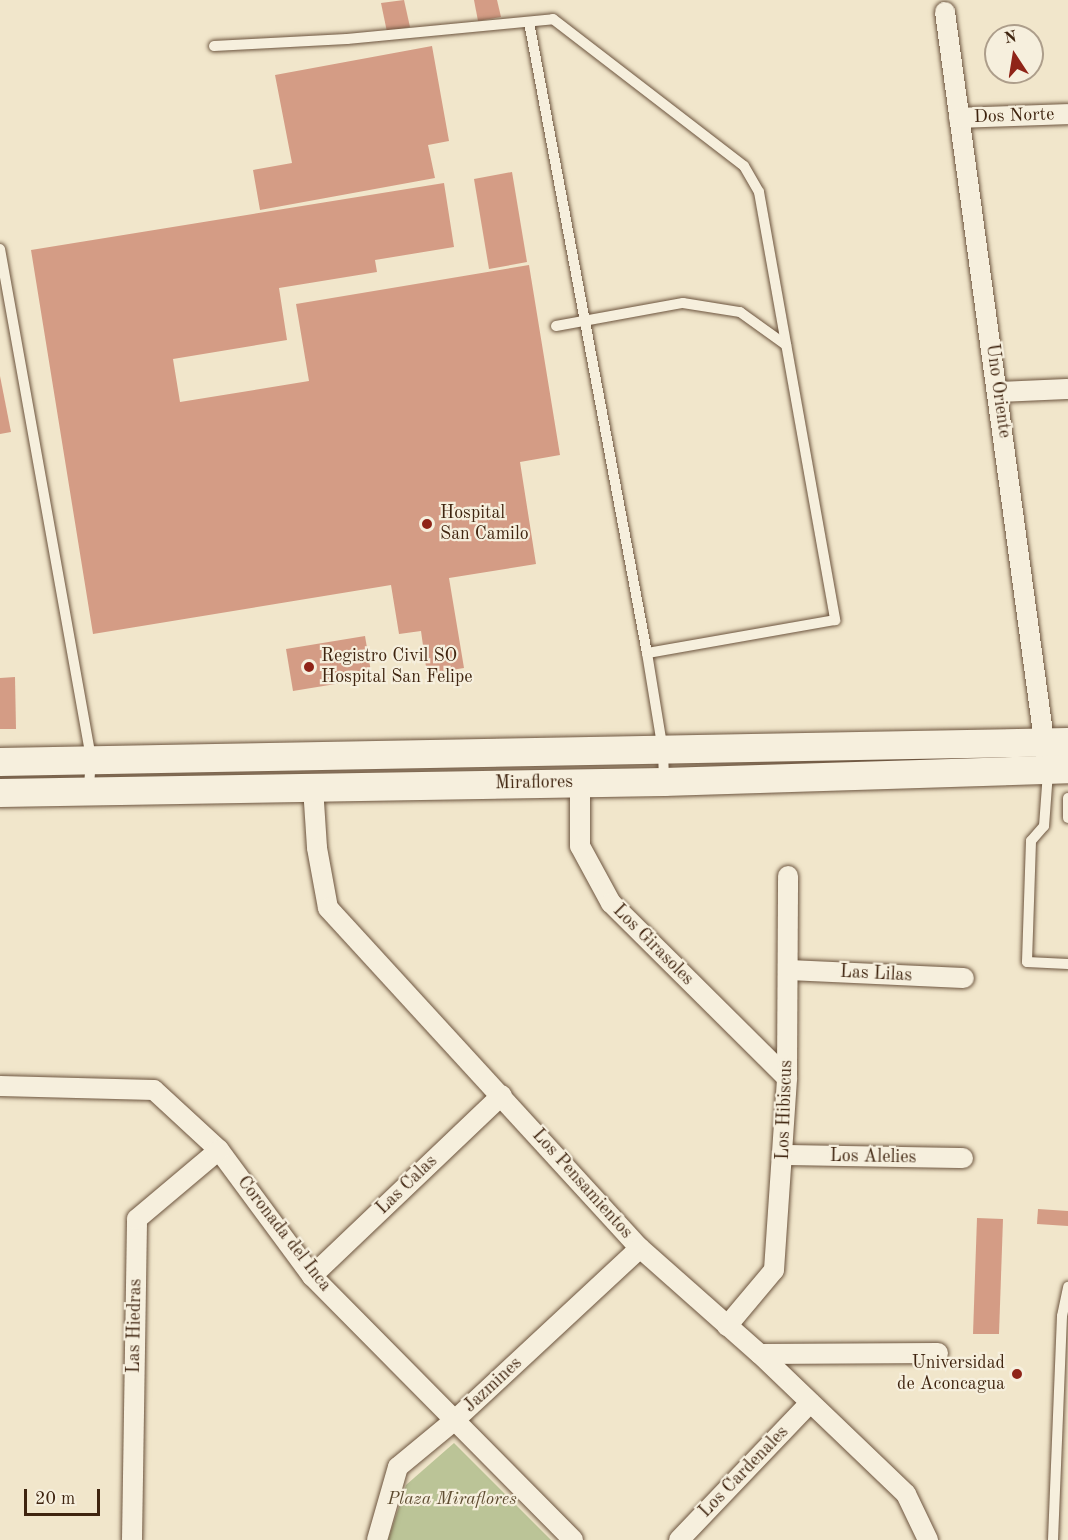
<!DOCTYPE html>
<style>
body{margin:0}
#map{position:relative;width:1068px;height:1540px;overflow:hidden;background:#f1e6cb;font-family:"Old Standard TT",serif}
div>[style]{position:absolute}
[style*='--x']{left:calc(var(--x)*1px);top:calc(var(--y)*1px);width:calc(var(--w)*1px);rotate:calc(var(--a)*1deg)}
.green>*{inset:0;background:#bbc497}
.building>*{inset:0;background:#d49c85}
.roads{filter:drop-shadow(0 0 2px #6c543e) drop-shadow(0 0 2px #6c543e)}
.service>*{height:10px;margin:-5px;padding:0 5px;transform-origin:5px;border-radius:5px;background:#f6efdd}
.minor>*{height:20px;margin:-10px;padding:0 10px;transform-origin:10px;border-radius:10px;background:#f6efdd}
.secondary>*{height:28px;margin:-14px;padding:0 14px;transform-origin:14px;border-radius:14px;background:#f6efdd}
.dots>*{width:16px;height:16px;translate:-50% -50%;box-sizing:border-box;border:3px solid #f6efdd;border-radius:50%}
span{translate:-50% -50%;white-space:nowrap;text-align:center;line-height:1.15;-webkit-text-stroke:4.5px #f6efdd;paint-order:stroke}
.street-label{font-size:18px;color:#3f240f}
.poi-label{font-size:18px;color:#3f240f}
.left{translate:0 -50%;text-align:left}
.right{translate:-100% -50%;text-align:right}
.park-label{font-size:18px;color:#5e4c31;font-style:italic}
.north{position:absolute;left:984px;top:24px;width:60px;height:60px;box-sizing:border-box;background:#f6efdd;border:2px solid #ad9e8b;border-radius:50%;rotate:348deg;font-size:16px;font-weight:700;line-height:24px;text-align:center;color:#3f240f}
.north::after{content:'';display:block;margin:auto;width:21px;height:27px;background:#8f2418;clip-path:polygon(50% 0,100% 100%,50% 72%,0 100%)}
.scale{position:absolute;left:24px;top:1489px;width:76px;height:27px;box-sizing:border-box;border:3px solid #3f240f;border-top:0;padding-left:8px;font-size:18px;line-height:21px;white-space:nowrap;color:#3f240f;-webkit-text-stroke:4px #f6efdd;paint-order:stroke}
</style>
<div id="map">
<div class="green">
<div style="clip-path:polygon(454px 1443px,551px 1540px,388px 1540px,406px 1485px)"></div>
</div>
<div class="building">
<div style="clip-path:polygon(404px 0,410px 27px,387px 32px,381px 3px)"></div>
<div style="clip-path:polygon(474px 0,497px 0,501px 17px,478px 21px)"></div>
<div style="clip-path:polygon(432px 46px,449px 141px,428px 145px,435px 178px,260px 210px,253px 170px,292px 163px,275px 75px)"></div>
<div style="clip-path:polygon(512px 172px,527px 262px,489px 269px,474px 179px)"></div>
<div style="clip-path:polygon(444px 183px,454px 247px,375px 260px,377px 272px,279px 288px,287px 340px,173px 359px,180px 402px,309px 381px,296px 304px,529px 265px,560px 455px,520px 462px,536px 564px,449px 578px,464px 668px,427px 674px,421px 631px,399px 634px,391px 585px,93px 634px,31px 250px)"></div>
<div style="clip-path:polygon(0 376px,11px 432px,0 434px)"></div>
<div style="clip-path:polygon(365px 636px,372px 678px,293px 691px,286px 649px)"></div>
<div style="clip-path:polygon(15px 677px,16px 729px,0 729px,0 678px)"></div>
<div style="clip-path:polygon(1038px 1209px,1068px 1211px,1068px 1226px,1037px 1224px)"></div>
<div style="clip-path:polygon(977px 1218px,1003px 1219px,999px 1334px,973px 1334px)"></div>
</div>
<div class="roads">
<div class="service">
<div style="--x:529;--y:22;--w:642;--a:79.41"></div>
<div style="--x:647;--y:653;--w:99;--a:80.7"></div>
<div style="--x:663;--y:751;--w:29;--a:88"></div>
<div style="--x:214;--y:46;--w:133;--a:-3"></div>
<div style="--x:347;--y:39;--w:207;--a:-5.5"></div>
<div style="--x:553;--y:19;--w:241;--a:37.6"></div>
<div style="--x:744;--y:166;--w:30;--a:60"></div>
<div style="--x:759;--y:192;--w:435;--a:79.9"></div>
<div style="--x:835;--y:620;--w:191;--a:170"></div>
<div style="--x:0;--y:249;--w:517;--a:79.86"></div>
<div style="--x:91;--y:758;--w:31;--a:94"></div>
<div style="--x:556;--y:326;--w:129;--a:-10.3"></div>
<div style="--x:683;--y:303;--w:58;--a:9"></div>
<div style="--x:740;--y:312;--w:57;--a:35.7"></div>
<div style="--x:1048;--y:772;--w:54;--a:94.2"></div>
<div style="--x:1044;--y:826;--w:20;--a:131"></div>
<div style="--x:1031;--y:841;--w:121;--a:91.9"></div>
<div style="--x:1027;--y:962;--w:41;--a:2.8"></div>
<div style="--x:1068;--y:798;--w:20;--a:90"></div>
<div style="--x:1053;--y:1540;--w:224;--a:-87.7"></div>
<div style="--x:1062;--y:1316;--w:30;--a:-78"></div>
</div>
<div class="minor">
<div style="--x:945;--y:12;--w:750;--a:82.26"></div>
<div style="--x:959;--y:118;--w:109;--a:-2.1"></div>
<div style="--x:998;--y:392;--w:70;--a:-2.5"></div>
<div style="--x:580;--y:783;--w:63;--a:90"></div>
<div style="--x:580;--y:846;--w:65;--a:61.5"></div>
<div style="--x:611;--y:903;--w:248;--a:44.8"></div>
<div style="--x:313;--y:787;--w:61;--a:86.2"></div>
<div style="--x:317;--y:848;--w:61;--a:79.6"></div>
<div style="--x:328;--y:908;--w:461;--a:47.5"></div>
<div style="--x:640;--y:1248;--w:160;--a:41.5"></div>
<div style="--x:760;--y:1354;--w:202;--a:43.8"></div>
<div style="--x:906;--y:1494;--w:51;--a:64.4"></div>
<div style="--x:788;--y:970;--w:176;--a:2.6"></div>
<div style="--x:0;--y:1086;--w:154;--a:1.5"></div>
<div style="--x:154;--y:1090;--w:88;--a:42.7"></div>
<div style="--x:219;--y:1150;--w:157;--a:53.6"></div>
<div style="--x:312;--y:1276;--w:371;--a:45.3"></div>
<div style="--x:783;--y:1155;--w:180;--a:1"></div>
<div style="--x:312;--y:1276;--w:262;--a:-43.6"></div>
<div style="--x:727;--y:1326;--w:73;--a:-50"></div>
<div style="--x:774;--y:1270;--w:192;--a:-86.1"></div>
<div style="--x:787;--y:1078;--w:202;--a:-89.7"></div>
<div style="--x:760;--y:1354;--w:178;--a:-0.3"></div>
<div style="--x:132;--y:1540;--w:321;--a:-89.1"></div>
<div style="--x:137;--y:1219;--w:107;--a:-40.1"></div>
<div style="--x:377;--y:1540;--w:76;--a:-74"></div>
<div style="--x:398;--y:1467;--w:75;--a:-39.6"></div>
<div style="--x:456;--y:1419;--w:251;--a:-42.9"></div>
<div style="--x:679;--y:1540;--w:190;--a:-46.3"></div>
</div>
<div class="secondary">
<div style="--x:0;--y:762;--w:1068;--a:-1.07"></div>
<div style="--x:0;--y:793;--w:664;--a:-0.95"></div>
<div style="--x:664;--y:782;--w:404;--a:-1.8"></div>
</div>
</div>
<div class="dots">
<div style="left:427px;top:524px;background:#8f2418"></div>
<div style="left:309px;top:667px;background:#8f2418"></div>
<div style="left:1017px;top:1374px;background:#8f2418"></div>
</div>
<div class="street-label">
<span style="left:1014px;top:116px;rotate:-2deg">Dos Norte</span>
<span style="left:998px;top:391px;rotate:82deg">Uno Oriente</span>
<span style="left:534px;top:783px;rotate:-1deg">Miraflores</span>
<span style="left:653px;top:945px;rotate:45deg">Los Girasoles</span>
<span style="left:876px;top:974px;rotate:3deg">Las Lilas</span>
<span style="left:785px;top:1110px;rotate:-88deg">Los Hibiscus</span>
<span style="left:873px;top:1157px;rotate:1deg">Los Alelies</span>
<span style="left:582px;top:1184px;rotate:48deg">Los Pensamientos</span>
<span style="left:407px;top:1185px;rotate:-44deg">Las Calas</span>
<span style="left:284px;top:1234px;rotate:52deg">Coronada del Inca</span>
<span style="left:135px;top:1326px;rotate:-89deg">Las Hiedras</span>
<span style="left:493px;top:1385px;rotate:-43deg">Jazmines</span>
<span style="left:744px;top:1472px;rotate:-46deg">Los Cardenales</span>
</div>
<div class="poi-label">
<span class="left" style="left:440px;top:524px">Hospital<br>San Camilo</span>
<span class="left" style="left:321px;top:667px">Registro Civil SO<br>Hospital San Felipe</span>
<span class="right" style="left:1005px;top:1374px">Universidad<br>de Aconcagua</span>
</div>
<div class="park-label">
<span style="left:452px;top:1499px">Plaza Miraflores</span>
</div>
<div class="north">N</div>
<div class="scale">20 m</div>
</div>
